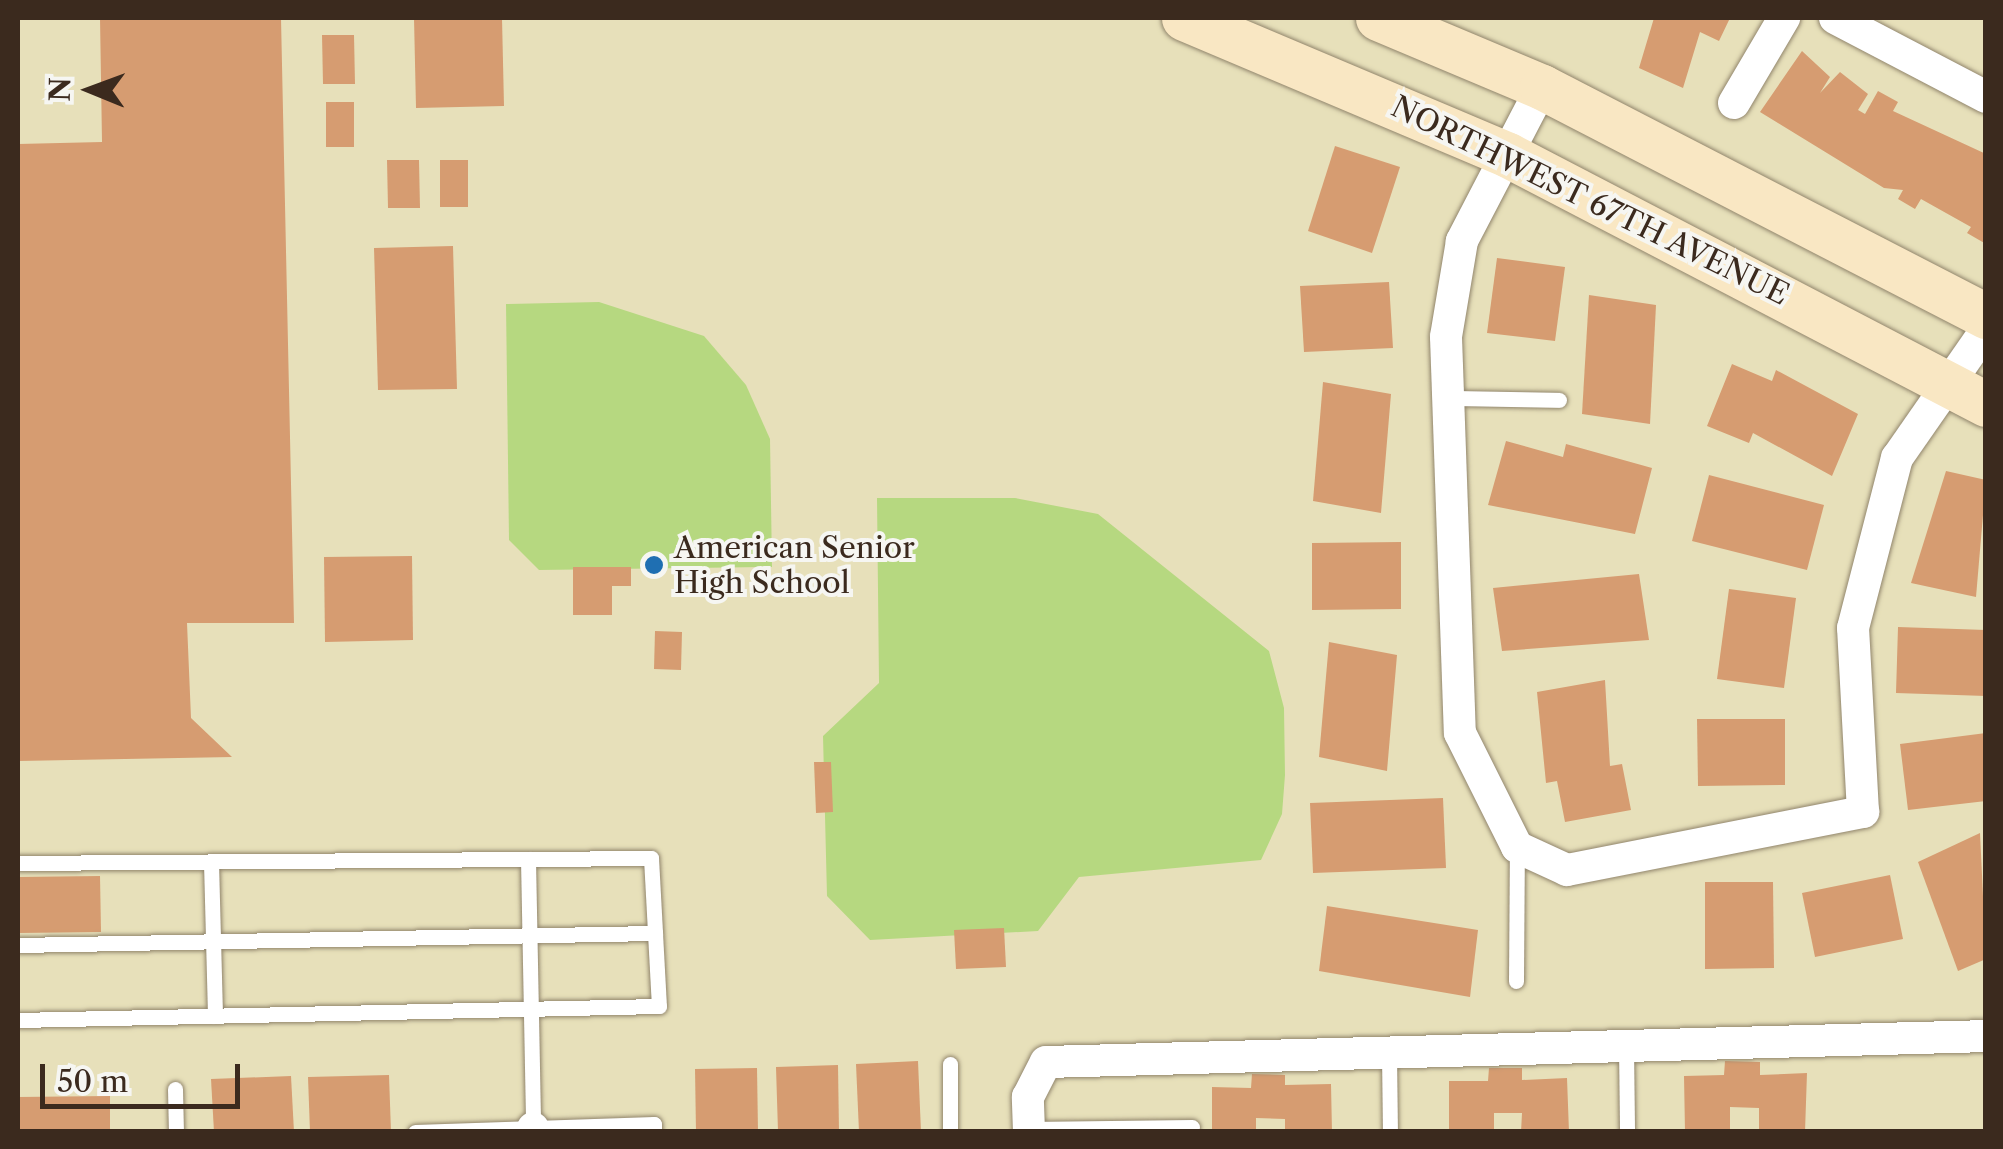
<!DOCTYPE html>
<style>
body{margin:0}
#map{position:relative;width:2003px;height:1149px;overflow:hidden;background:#e7e0ba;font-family:"Libre Caslon Text",serif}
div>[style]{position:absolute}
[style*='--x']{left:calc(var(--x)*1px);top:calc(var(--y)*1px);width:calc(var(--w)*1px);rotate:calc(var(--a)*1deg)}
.green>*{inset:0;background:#b6d880}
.building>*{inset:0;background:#d69c71}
.roads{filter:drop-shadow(0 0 2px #91856c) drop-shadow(0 0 2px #91856c)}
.service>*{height:15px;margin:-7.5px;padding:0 7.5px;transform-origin:7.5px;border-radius:7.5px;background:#fff}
.minor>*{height:32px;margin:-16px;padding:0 16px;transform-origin:16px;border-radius:16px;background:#fff}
.secondary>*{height:45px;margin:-22.5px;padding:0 22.5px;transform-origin:22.5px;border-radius:22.5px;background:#f9e7c3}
.dots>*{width:28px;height:28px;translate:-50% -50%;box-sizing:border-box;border:5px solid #f6f6f2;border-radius:50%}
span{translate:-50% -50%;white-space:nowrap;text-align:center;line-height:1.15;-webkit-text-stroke:8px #f6f6f2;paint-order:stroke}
.street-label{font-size:30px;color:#3b2a1e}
.poi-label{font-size:30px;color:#3b2a1e}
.left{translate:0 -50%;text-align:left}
.frame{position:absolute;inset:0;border:20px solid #3b2a1e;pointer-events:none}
.north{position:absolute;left:40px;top:40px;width:100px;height:100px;-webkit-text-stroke:8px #f6f6f2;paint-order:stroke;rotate:271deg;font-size:28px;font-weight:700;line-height:40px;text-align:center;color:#3b2a1e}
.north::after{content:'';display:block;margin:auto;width:35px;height:45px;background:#3b2a1e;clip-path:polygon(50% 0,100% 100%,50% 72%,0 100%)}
.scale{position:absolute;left:40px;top:1064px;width:200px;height:45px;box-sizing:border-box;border:5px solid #3b2a1e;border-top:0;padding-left:12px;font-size:30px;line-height:35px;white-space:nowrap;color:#3b2a1e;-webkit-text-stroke:8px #f6f6f2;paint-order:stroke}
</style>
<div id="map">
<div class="green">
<div style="clip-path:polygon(599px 302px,704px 336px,746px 385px,770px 439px,772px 567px,539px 570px,509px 540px,506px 304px)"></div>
<div style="clip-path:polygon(877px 498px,1015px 498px,1098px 514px,1269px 651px,1284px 708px,1285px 775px,1282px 814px,1261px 860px,1079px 877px,1038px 931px,870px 940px,827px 896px,823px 736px,879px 683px)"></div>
</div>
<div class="building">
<div style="clip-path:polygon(100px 18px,281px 18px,294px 623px,187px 623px,191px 718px,232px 757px,18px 761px,18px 144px,102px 142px)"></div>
<div style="clip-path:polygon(414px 18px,502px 18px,504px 106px,416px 108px)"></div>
<div style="clip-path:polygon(1654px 18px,1730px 18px,1719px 41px,1700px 32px,1683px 88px,1639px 68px)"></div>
<div style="clip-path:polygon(322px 35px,354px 35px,355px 84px,323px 84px)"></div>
<div style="clip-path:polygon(1802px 51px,1830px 77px,1820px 93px,1840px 72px,1868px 94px,1858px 110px,1865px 114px,1878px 91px,1898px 102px,1893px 111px,1986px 154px,1986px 244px,1967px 233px,1971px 227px,1921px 199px,1915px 209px,1898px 199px,1903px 190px,1884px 188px,1760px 112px)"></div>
<div style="clip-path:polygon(326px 102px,354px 102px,354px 147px,326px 147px)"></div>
<div style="clip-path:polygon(1335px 146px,1400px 167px,1372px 253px,1308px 231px)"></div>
<div style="clip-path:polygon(387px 160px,419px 160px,420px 208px,388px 208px)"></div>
<div style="clip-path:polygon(440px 160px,468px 160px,468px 207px,440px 207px)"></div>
<div style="clip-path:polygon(453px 246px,457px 389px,378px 390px,374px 248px)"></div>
<div style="clip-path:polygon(1497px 258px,1565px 267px,1555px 341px,1487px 333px)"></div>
<div style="clip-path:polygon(1389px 282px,1393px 348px,1304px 352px,1300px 286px)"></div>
<div style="clip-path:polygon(1589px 295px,1656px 305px,1650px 424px,1582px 414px)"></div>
<div style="clip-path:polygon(1732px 364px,1772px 381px,1776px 370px,1858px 414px,1832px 476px,1753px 433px,1749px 443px,1707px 426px)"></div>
<div style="clip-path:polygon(1323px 382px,1391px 394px,1381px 513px,1313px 501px)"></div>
<div style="clip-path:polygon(1506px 441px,1563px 457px,1566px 444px,1652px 468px,1635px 534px,1488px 505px)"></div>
<div style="clip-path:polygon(1946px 471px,1986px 480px,1976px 597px,1911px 583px)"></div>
<div style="clip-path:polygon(1709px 475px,1824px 505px,1807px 570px,1692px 541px)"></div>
<div style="clip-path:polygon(1401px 542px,1401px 609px,1312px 610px,1312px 543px)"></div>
<div style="clip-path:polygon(412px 556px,413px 640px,325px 642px,324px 557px)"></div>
<div style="clip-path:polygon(573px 567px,631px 567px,631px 586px,612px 586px,612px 615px,573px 615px)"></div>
<div style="clip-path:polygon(1639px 574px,1649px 640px,1502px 651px,1493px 588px)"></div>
<div style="clip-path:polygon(1729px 589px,1796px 598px,1784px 688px,1717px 679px)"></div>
<div style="clip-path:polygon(1898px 627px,1986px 630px,1986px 696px,1896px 693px)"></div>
<div style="clip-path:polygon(655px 631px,682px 632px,681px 670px,654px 669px)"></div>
<div style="clip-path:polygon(1329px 642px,1397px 655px,1387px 771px,1319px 757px)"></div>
<div style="clip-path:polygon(1605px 680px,1610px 766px,1622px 764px,1631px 810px,1565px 822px,1557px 781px,1546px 783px,1537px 692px)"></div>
<div style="clip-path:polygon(1697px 719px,1785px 719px,1785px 785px,1698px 786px)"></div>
<div style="clip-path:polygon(1986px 733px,1986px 801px,1908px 810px,1900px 744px)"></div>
<div style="clip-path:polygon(814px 762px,831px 762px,833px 812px,816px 813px)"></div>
<div style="clip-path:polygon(1443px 798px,1446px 868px,1313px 873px,1310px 803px)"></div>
<div style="clip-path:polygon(1980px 833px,1986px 959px,1958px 971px,1918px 862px)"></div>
<div style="clip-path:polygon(1890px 875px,1903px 939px,1815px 957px,1802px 893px)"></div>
<div style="clip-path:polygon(100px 876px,101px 932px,18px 933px,18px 877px)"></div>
<div style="clip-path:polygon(1705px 882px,1773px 882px,1774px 968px,1705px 969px)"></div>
<div style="clip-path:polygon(1327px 906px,1478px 930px,1470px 997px,1319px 971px)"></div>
<div style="clip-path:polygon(1004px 928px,1006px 967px,956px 969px,954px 930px)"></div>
<div style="clip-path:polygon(918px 1061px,921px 1132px,859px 1132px,856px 1064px)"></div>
<div style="clip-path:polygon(1725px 1061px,1760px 1062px,1760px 1075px,1807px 1073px,1805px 1132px,1759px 1132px,1759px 1108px,1730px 1107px,1730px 1132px,1685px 1132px,1684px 1076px,1724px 1075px)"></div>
<div style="clip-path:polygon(838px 1065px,839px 1132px,778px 1132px,776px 1067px)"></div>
<div style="clip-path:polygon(757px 1068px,758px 1132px,696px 1132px,695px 1069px)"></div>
<div style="clip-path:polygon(1489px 1068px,1522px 1068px,1522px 1080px,1567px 1078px,1569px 1132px,1521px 1132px,1522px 1113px,1494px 1113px,1494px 1132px,1449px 1132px,1449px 1081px,1488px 1081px)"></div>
<div style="clip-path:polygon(1252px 1074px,1285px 1075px,1285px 1085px,1331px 1084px,1332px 1132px,1285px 1132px,1285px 1119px,1256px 1118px,1256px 1132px,1212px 1132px,1212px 1087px,1251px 1088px)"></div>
<div style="clip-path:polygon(389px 1075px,391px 1132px,310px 1132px,308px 1077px)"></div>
<div style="clip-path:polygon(291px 1076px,294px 1132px,214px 1132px,211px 1079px)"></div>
<div style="clip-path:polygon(110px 1096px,110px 1132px,18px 1132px,18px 1097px)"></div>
</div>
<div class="roads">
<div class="service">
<div style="--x:1448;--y:398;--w:111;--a:1"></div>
<div style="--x:528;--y:859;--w:269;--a:88.9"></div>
<div style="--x:211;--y:862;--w:154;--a:88.5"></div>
<div style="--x:18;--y:863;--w:633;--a:-0.45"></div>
<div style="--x:651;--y:858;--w:75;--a:86.9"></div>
<div style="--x:18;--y:945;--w:637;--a:-1.08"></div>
<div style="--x:655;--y:933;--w:73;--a:86.9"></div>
<div style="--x:659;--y:1006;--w:641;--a:178.75"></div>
<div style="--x:1516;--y:981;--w:134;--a:-89.6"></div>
<div style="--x:1626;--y:1046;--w:86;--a:89.3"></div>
<div style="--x:1389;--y:1053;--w:79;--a:89.3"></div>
<div style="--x:175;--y:1089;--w:43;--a:88.7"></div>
<div style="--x:1028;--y:1129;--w:164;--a:-0.7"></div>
<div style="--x:415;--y:1132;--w:239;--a:-1.9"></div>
<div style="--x:654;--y:1124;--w:8;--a:90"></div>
<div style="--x:950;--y:1132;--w:68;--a:-90"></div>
</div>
<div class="minor">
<div style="--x:1835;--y:18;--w:170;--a:27.6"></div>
<div style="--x:1542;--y:87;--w:174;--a:117.5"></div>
<div style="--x:1462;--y:241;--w:97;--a:99.5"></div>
<div style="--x:1446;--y:337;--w:396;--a:88"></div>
<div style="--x:1460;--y:733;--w:127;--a:63.4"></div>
<div style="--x:1517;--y:847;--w:55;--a:24.7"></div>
<div style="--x:1567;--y:870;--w:302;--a:-11.1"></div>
<div style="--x:1863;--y:812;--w:184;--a:-93.1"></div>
<div style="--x:1853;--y:628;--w:176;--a:-75.5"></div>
<div style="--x:1897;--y:458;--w:156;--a:-55.2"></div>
<div style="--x:1734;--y:103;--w:99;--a:-59.5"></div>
<div style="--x:533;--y:1128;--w:4;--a:90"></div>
<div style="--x:1029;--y:1132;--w:35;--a:-92"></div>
<div style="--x:1028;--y:1097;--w:39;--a:-63"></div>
<div style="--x:1046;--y:1062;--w:940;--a:-1.58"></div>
</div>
<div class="secondary">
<div style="--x:1184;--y:18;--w:352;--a:22.9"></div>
<div style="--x:1508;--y:155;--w:539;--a:27.52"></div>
<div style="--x:1378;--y:18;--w:178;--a:22.8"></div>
<div style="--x:1542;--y:87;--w:500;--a:27.3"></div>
</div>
</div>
<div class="dots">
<div style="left:654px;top:565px;background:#1f6fb2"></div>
</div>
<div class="street-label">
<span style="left:1590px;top:201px;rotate:26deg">NORTHWEST 67TH AVENUE</span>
</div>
<div class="poi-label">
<span class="left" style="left:674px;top:565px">American Senior<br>High School</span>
</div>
<div class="frame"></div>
<div class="north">N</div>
<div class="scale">50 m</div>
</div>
